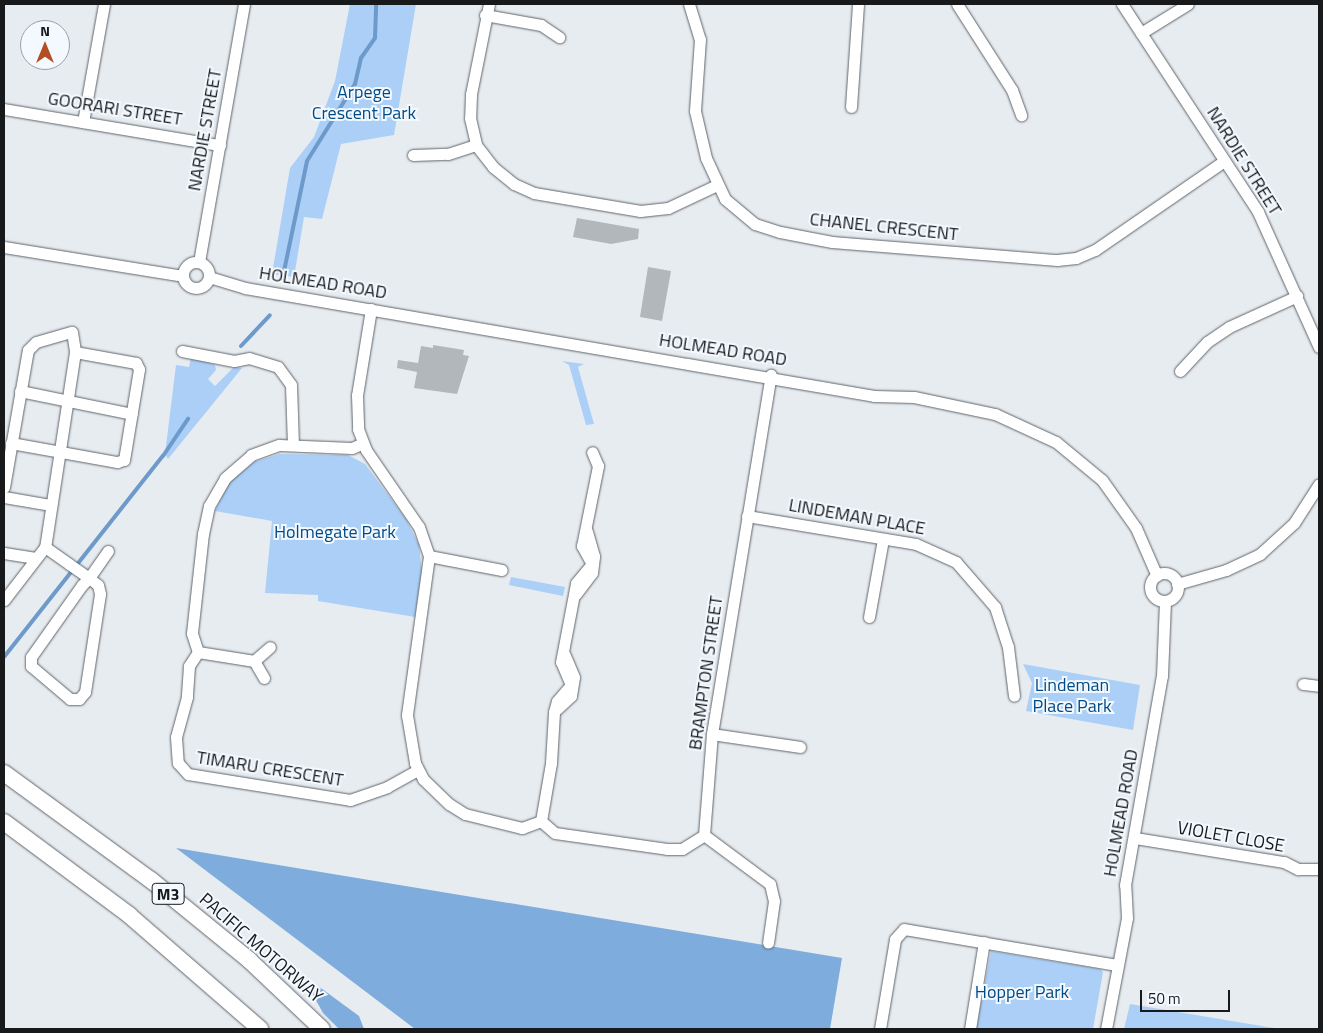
<!DOCTYPE html>
<style>
body{margin:0}
#map{position:relative;width:1323px;height:1033px;overflow:hidden;background:#e7ecf1;font-family:"Titillium Web",sans-serif}
div>[style]{position:absolute}
[style*='--x']{left:calc(var(--x)*1px);top:calc(var(--y)*1px);width:calc(var(--w)*1px);rotate:calc(var(--a)*1deg)}
.green>*{inset:0;background:#abcff7}
.forest>*{inset:0;background:#7eacdd}
.stream>*{height:4px;margin:-2px;padding:0 2px;transform-origin:2px;border-radius:2px;background:#6d9aca}
.building>*{inset:0;background:#b2b7bc}
.roads{filter:drop-shadow(0 0 1px #5f6468) drop-shadow(0 0 1px #5f6468)}
.minor>*{height:11px;margin:-5.5px;padding:0 5.5px;transform-origin:5.5px;border-radius:5.5px;background:#fff}
.minor>.ring{margin:-5.5px;padding:0;box-sizing:content-box;background:none;border:11px solid #fff;border-radius:50%}
.highway>*{height:16px;margin:-8px;padding:0 8px;transform-origin:8px;border-radius:8px;background:#fff}
span{translate:-50% -50%;white-space:nowrap;text-align:center;line-height:1.15;-webkit-text-stroke:4px #f4f9ff;paint-order:stroke}
.shield-label span{padding:1px 4px;background:#f4f9ff;border:1px solid;border-radius:4px;-webkit-text-stroke-width:0}
.shield-label{font-size:16px;color:#18191b;font-weight:700}
.park-label{font-size:18px;color:#004b86}
.street-label{font-size:18px;color:#18191b}
.frame{position:absolute;inset:0;border:5px solid #18191b;pointer-events:none}
.north{position:absolute;left:20px;top:20px;width:50px;height:50px;box-sizing:border-box;background:#f4f9ff;border:1px solid #9c9fa4;border-radius:50%;rotate:0deg;font-size:14px;font-weight:700;line-height:20px;text-align:center;color:#18191b}
.north::after{content:'';display:block;margin:auto;width:18px;height:22px;background:#b44d25;clip-path:polygon(50% 0,100% 100%,50% 72%,0 100%)}
.scale{position:absolute;left:1140px;top:990px;width:90px;height:22px;box-sizing:border-box;border:2px solid #18191b;border-top:0;padding-left:6px;font-size:15px;line-height:18px;white-space:nowrap;color:#18191b;-webkit-text-stroke:4px #f4f9ff;paint-order:stroke}
</style>
<div id="map">
<div class="green">
<div style="clip-path:polygon(350px 4px,416px 4px,394px 135px,341px 144px,322px 219px,304px 217px,294px 277px,272px 274px,290px 168px,314px 137px,335px 81px)"></div>
<div style="clip-path:polygon(191px 357px,215px 365px,216px 370px,208px 379px,215px 386px,234px 367px,242px 368px,168px 459px,165px 454px,176px 365px,189px 367px)"></div>
<div style="clip-path:polygon(562px 361px,584px 364px,578px 367px,594px 424px,586px 425px,569px 365px)"></div>
<div style="clip-path:polygon(279px 454px,348px 455px,365px 464px,406px 519px,419px 545px,422px 572px,415px 617px,318px 601px,318px 595px,265px 593px,272px 521px,215px 511px,229px 482px,254px 462px)"></div>
<div style="clip-path:polygon(511px 577px,565px 587px,563px 596px,509px 585px)"></div>
<div style="clip-path:polygon(1023px 664px,1140px 685px,1133px 730px,1026px 711px,1032px 683px)"></div>
<div style="clip-path:polygon(991px 951px,1100px 969px,1103px 972px,1093px 1029px,976px 1029px)"></div>
<div style="clip-path:polygon(1130px 1004px,1280px 1029px,1124px 1029px)"></div>
</div>
<div class="forest">
<div style="clip-path:polygon(176px 848px,842px 958px,830px 1029px,415px 1029px)"></div>
<div style="clip-path:polygon(314px 983px,359px 1016px,364px 1029px,339px 1029px,323px 1013px,308px 986px)"></div>
</div>
<div class="stream">
<div style="--x:283;--y:276;--w:117;--a:-78.2"></div>
<div style="--x:307;--y:161;--w:91;--a:-58.1"></div>
<div style="--x:355;--y:84;--w:27;--a:-77"></div>
<div style="--x:361;--y:58;--w:24;--a:-55"></div>
<div style="--x:375;--y:38;--w:34;--a:-88"></div>
<div style="--x:241;--y:346;--w:42;--a:-46.9"></div>
<div style="--x:4;--y:657;--w:256;--a:-51.7"></div>
<div style="--x:163;--y:456;--w:45;--a:-56"></div>
</div>
<div class="building">
<div style="clip-path:polygon(577px 218px,639px 229px,638px 239px,611px 244px,573px 237px)"></div>
<div style="clip-path:polygon(648px 267px,671px 271px,662px 321px,640px 317px)"></div>
<div style="clip-path:polygon(433px 345px,464px 350px,463px 355px,469px 356px,457px 394px,414px 388px,417px 372px,397px 368px,398px 360px,418px 363px,421px 346px,433px 348px)"></div>
</div>
<div class="roads">
<div class="minor">
<div style="--x:489;--y:4;--w:92;--a:101.3"></div>
<div style="--x:471;--y:94;--w:24;--a:92"></div>
<div style="--x:470;--y:118;--w:28;--a:77"></div>
<div style="--x:476;--y:145;--w:28;--a:52"></div>
<div style="--x:493;--y:167;--w:27;--a:39"></div>
<div style="--x:514;--y:184;--w:22;--a:24"></div>
<div style="--x:534;--y:193;--w:108;--a:9.6"></div>
<div style="--x:640;--y:211;--w:28;--a:-6"></div>
<div style="--x:668;--y:208;--w:54;--a:-25.1"></div>
<div style="--x:689;--y:4;--w:37;--a:73"></div>
<div style="--x:700;--y:39;--w:72;--a:94"></div>
<div style="--x:695;--y:111;--w:48;--a:76.8"></div>
<div style="--x:706;--y:158;--w:45;--a:65.1"></div>
<div style="--x:725;--y:199;--w:39;--a:40"></div>
<div style="--x:755;--y:224;--w:26;--a:18"></div>
<div style="--x:780;--y:232;--w:53;--a:10.9"></div>
<div style="--x:832;--y:242;--w:226;--a:4.6"></div>
<div style="--x:1057;--y:260;--w:19;--a:-6"></div>
<div style="--x:1076;--y:258;--w:21;--a:-23"></div>
<div style="--x:1095;--y:250;--w:157;--a:-34.6"></div>
<div style="--x:957;--y:4;--w:102;--a:57.4"></div>
<div style="--x:1012;--y:90;--w:27;--a:70"></div>
<div style="--x:1122;--y:4;--w:249;--a:56.8"></div>
<div style="--x:1258;--y:212;--w:148;--a:65.7"></div>
<div style="--x:485;--y:15;--w:57;--a:10.1"></div>
<div style="--x:541;--y:25;--w:22;--a:34"></div>
<div style="--x:1141;--y:33;--w:55;--a:-31.7"></div>
<div style="--x:851;--y:107;--w:103;--a:-86.1"></div>
<div style="--x:4;--y:109;--w:219;--a:9.5"></div>
<div style="--x:83;--y:122;--w:120;--a:-79.9"></div>
<div style="--x:413;--y:155;--w:35;--a:-2"></div>
<div style="--x:448;--y:154;--w:29;--a:-18"></div>
<div style="--x:4;--y:247;--w:181;--a:9.2"></div>
<div class="ring" style="left:183px;top:262px;width:15px;height:15px"></div>
<div style="--x:199;--y:262;--w:262;--a:-80.1"></div>
<div style="--x:209;--y:277;--w:38;--a:17"></div>
<div style="--x:245;--y:288;--w:638;--a:9.74"></div>
<div style="--x:874;--y:396;--w:40;--a:1.4"></div>
<div style="--x:914;--y:397;--w:83;--a:11.9"></div>
<div style="--x:995;--y:414;--w:67;--a:24.7"></div>
<div style="--x:1056;--y:442;--w:60;--a:39.6"></div>
<div style="--x:1102;--y:480;--w:59;--a:54.7"></div>
<div style="--x:1136;--y:528;--w:52;--a:66.4"></div>
<div style="--x:371;--y:309;--w:87;--a:99.2"></div>
<div style="--x:357;--y:395;--w:34;--a:88"></div>
<div style="--x:358;--y:429;--w:22;--a:69"></div>
<div style="--x:366;--y:450;--w:93;--a:55.5"></div>
<div style="--x:419;--y:527;--w:31;--a:71"></div>
<div style="--x:429;--y:556;--w:161;--a:97.9"></div>
<div style="--x:407;--y:715;--w:49;--a:80.5"></div>
<div style="--x:415;--y:763;--w:18;--a:63"></div>
<div style="--x:423;--y:779;--w:36;--a:44"></div>
<div style="--x:449;--y:804;--w:19;--a:32"></div>
<div style="--x:465;--y:814;--w:59;--a:13.8"></div>
<div style="--x:522;--y:828;--w:20;--a:-20"></div>
<div style="--x:541;--y:821;--w:18;--a:41"></div>
<div style="--x:555;--y:833;--w:113;--a:8.1"></div>
<div style="--x:667;--y:849;--w:15;--a:0"></div>
<div style="--x:682;--y:849;--w:26;--a:-32"></div>
<div style="--x:704;--y:835;--w:101;--a:-85.5"></div>
<div style="--x:712;--y:734;--w:364;--a:-80.7"></div>
<div style="--x:182;--y:351;--w:53;--a:10.9"></div>
<div style="--x:234;--y:361;--w:15;--a:-11"></div>
<div style="--x:249;--y:358;--w:30;--a:17"></div>
<div style="--x:278;--y:367;--w:22;--a:54"></div>
<div style="--x:291;--y:385;--w:60;--a:88.1"></div>
<div style="--x:1180;--y:371;--w:40;--a:-47"></div>
<div style="--x:1207;--y:342;--w:27;--a:-34"></div>
<div style="--x:1229;--y:327;--w:75;--a:-24.5"></div>
<div style="--x:20;--y:391;--w:114;--a:11.6"></div>
<div style="--x:11;--y:443;--w:108;--a:10.2"></div>
<div style="--x:117;--y:462;--w:7;--a:-16"></div>
<div style="--x:124;--y:460;--w:92;--a:-80.6"></div>
<div style="--x:139;--y:369;--w:7;--a:-117"></div>
<div style="--x:136;--y:363;--w:62;--a:-169.8"></div>
<div style="--x:4;--y:487;--w:139;--a:-80.1"></div>
<div style="--x:28;--y:350;--w:11;--a:-45"></div>
<div style="--x:36;--y:342;--w:37;--a:-16"></div>
<div style="--x:72;--y:332;--w:20;--a:81"></div>
<div style="--x:75;--y:352;--w:197;--a:98.7"></div>
<div style="--x:45;--y:547;--w:67;--a:127.7"></div>
<div style="--x:4;--y:497;--w:48;--a:9.7"></div>
<div style="--x:747;--y:516;--w:171;--a:9.4"></div>
<div style="--x:916;--y:544;--w:44;--a:24.2"></div>
<div style="--x:956;--y:562;--w:60;--a:49.1"></div>
<div style="--x:995;--y:607;--w:42;--a:72"></div>
<div style="--x:1008;--y:647;--w:49;--a:83"></div>
<div style="--x:45;--y:547;--w:29;--a:35"></div>
<div style="--x:69;--y:564;--w:24;--a:35"></div>
<div style="--x:89;--y:578;--w:11;--a:38"></div>
<div style="--x:98;--y:585;--w:9;--a:77"></div>
<div style="--x:100;--y:594;--w:99;--a:98.7"></div>
<div style="--x:85;--y:692;--w:9;--a:131"></div>
<div style="--x:79;--y:699;--w:9;--a:180"></div>
<div style="--x:70;--y:699;--w:51;--a:-139.8"></div>
<div style="--x:31;--y:666;--w:9;--a:-90"></div>
<div style="--x:31;--y:657;--w:88;--a:-54.7"></div>
<div style="--x:82;--y:585;--w:10;--a:-45"></div>
<div style="--x:89;--y:578;--w:33;--a:-55"></div>
<div style="--x:4;--y:553;--w:32;--a:9"></div>
<div style="--x:429;--y:556;--w:74;--a:10.9"></div>
<div class="ring" style="left:1150px;top:573px;width:17px;height:17px"></div>
<div style="--x:1177;--y:584;--w:51;--a:-15.9"></div>
<div style="--x:1226;--y:570;--w:38;--a:-25"></div>
<div style="--x:1260;--y:554;--w:46;--a:-42.4"></div>
<div style="--x:1294;--y:523;--w:46;--a:-57.3"></div>
<div style="--x:576;--y:594;--w:26;--a:-53"></div>
<div style="--x:592;--y:573;--w:17;--a:-83"></div>
<div style="--x:594;--y:556;--w:26;--a:-106"></div>
<div style="--x:869;--y:617;--w:79;--a:-79.8"></div>
<div style="--x:198;--y:652;--w:17;--a:123"></div>
<div style="--x:189;--y:666;--w:31;--a:94"></div>
<div style="--x:187;--y:697;--w:41;--a:105.4"></div>
<div style="--x:176;--y:737;--w:26;--a:86"></div>
<div style="--x:178;--y:763;--w:15;--a:48"></div>
<div style="--x:188;--y:774;--w:164;--a:9.1"></div>
<div style="--x:350;--y:800;--w:39;--a:-19"></div>
<div style="--x:387;--y:787;--w:35;--a:-29"></div>
<div style="--x:198;--y:652;--w:20;--a:-108"></div>
<div style="--x:192;--y:633;--w:100;--a:-83.7"></div>
<div style="--x:203;--y:534;--w:29;--a:-78"></div>
<div style="--x:209;--y:506;--w:32;--a:-60"></div>
<div style="--x:225;--y:478;--w:35;--a:-41"></div>
<div style="--x:251;--y:455;--w:30;--a:-20"></div>
<div style="--x:279;--y:445;--w:73;--a:2.4"></div>
<div style="--x:352;--y:448;--w:12;--a:-24"></div>
<div style="--x:198;--y:652;--w:57;--a:9.1"></div>
<div style="--x:264;--y:678;--w:20;--a:-120"></div>
<div style="--x:254;--y:661;--w:21;--a:-41"></div>
<div style="--x:1303;--y:684;--w:16;--a:7"></div>
<div style="--x:557;--y:709;--w:19;--a:-43"></div>
<div style="--x:571;--y:696;--w:19;--a:-81"></div>
<div style="--x:574;--y:677;--w:25;--a:-113"></div>
<div style="--x:712;--y:734;--w:89;--a:8.4"></div>
<div style="--x:541;--y:821;--w:59;--a:-80.2"></div>
<div style="--x:551;--y:763;--w:51;--a:-86.6"></div>
<div style="--x:554;--y:712;--w:11;--a:-75"></div>
<div style="--x:557;--y:701;--w:21;--a:-49"></div>
<div style="--x:571;--y:685;--w:25;--a:-113"></div>
<div style="--x:561;--y:662;--w:80;--a:-79.2"></div>
<div style="--x:576;--y:583;--w:25;--a:-50"></div>
<div style="--x:592;--y:564;--w:21;--a:-119"></div>
<div style="--x:582;--y:546;--w:82;--a:-78.7"></div>
<div style="--x:598;--y:466;--w:15;--a:-113"></div>
<div style="--x:704;--y:835;--w:82;--a:36.6"></div>
<div style="--x:770;--y:884;--w:17;--a:77"></div>
<div style="--x:774;--y:901;--w:42;--a:98.1"></div>
<div style="--x:1135;--y:838;--w:151;--a:9.2"></div>
<div style="--x:1284;--y:862;--w:16;--a:27"></div>
<div style="--x:1298;--y:869;--w:21;--a:0"></div>
<div style="--x:880;--y:1029;--w:91;--a:-80.5"></div>
<div style="--x:895;--y:939;--w:13;--a:-48"></div>
<div style="--x:904;--y:929;--w:215;--a:9.6"></div>
<div style="--x:970;--y:1029;--w:88;--a:-80.9"></div>
<div style="--x:1106;--y:1029;--w:113;--a:-79.3"></div>
<div style="--x:1127;--y:918;--w:33;--a:-93"></div>
<div style="--x:1125;--y:885;--w:212;--a:-80"></div>
<div style="--x:1162;--y:676;--w:75;--a:-87.7"></div>
</div>
<div class="highway">
<div style="--x:4;--y:773;--w:182;--a:36.1"></div>
<div style="--x:151;--y:880;--w:127;--a:39.2"></div>
<div style="--x:249;--y:960;--w:100;--a:43.4"></div>
<div style="--x:4;--y:822;--w:156;--a:36.6"></div>
<div style="--x:129;--y:915;--w:174;--a:41"></div>
</div>
</div>
<div class="shield-label">
<span style="left:168px;top:894px">M3</span>
</div>
<div class="park-label">
<span style="left:364px;top:103px">Arpege<br>Crescent Park</span>
<span style="left:335px;top:532px">Holmegate Park</span>
<span style="left:1072px;top:696px">Lindeman<br>Place Park</span>
<span style="left:1022px;top:992px">Hopper Park</span>
</div>
<div class="street-label">
<span style="left:115px;top:109px;rotate:9deg">GOORARI STREET</span>
<span style="left:205px;top:130px;rotate:-80deg">NARDIE STREET</span>
<span style="left:1244px;top:161px;rotate:58deg">NARDIE STREET</span>
<span style="left:884px;top:227px;rotate:6deg">CHANEL CRESCENT</span>
<span style="left:323px;top:283px;rotate:9deg">HOLMEAD ROAD</span>
<span style="left:723px;top:350px;rotate:9deg">HOLMEAD ROAD</span>
<span style="left:857px;top:517px;rotate:10deg">LINDEMAN PLACE</span>
<span style="left:706px;top:673px;rotate:-82deg">BRAMPTON STREET</span>
<span style="left:270px;top:769px;rotate:9deg">TIMARU CRESCENT</span>
<span style="left:1121px;top:813px;rotate:-80deg">HOLMEAD ROAD</span>
<span style="left:1231px;top:837px;rotate:10deg">VIOLET CLOSE</span>
<span style="left:261px;top:948px;rotate:41deg">PACIFIC MOTORWAY</span>
</div>
<div class="frame"></div>
<div class="north">N</div>
<div class="scale">50 m</div>
</div>
